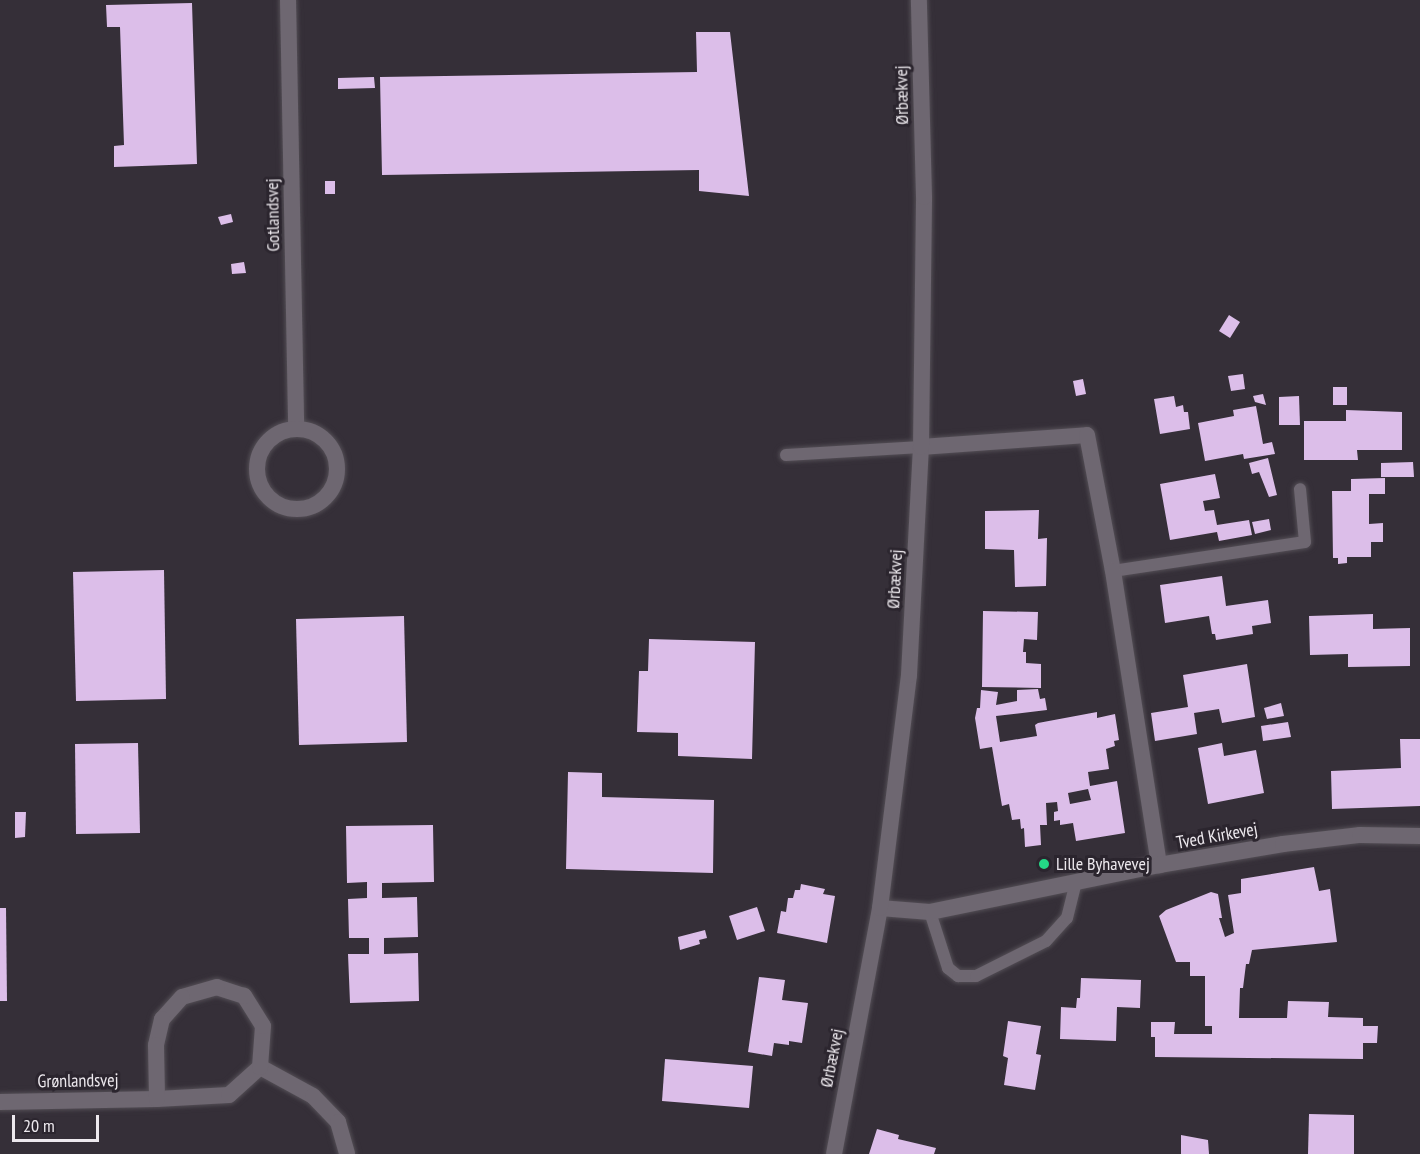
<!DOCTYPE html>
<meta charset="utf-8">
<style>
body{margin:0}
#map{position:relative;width:1420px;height:1154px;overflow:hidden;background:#352f38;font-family:"PT Sans Narrow",sans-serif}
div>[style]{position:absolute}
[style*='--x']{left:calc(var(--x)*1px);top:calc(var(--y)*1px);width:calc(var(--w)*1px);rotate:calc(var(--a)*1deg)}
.building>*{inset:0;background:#dcbee9}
.roads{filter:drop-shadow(0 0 2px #534e55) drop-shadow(0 0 2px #534e55)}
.service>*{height:12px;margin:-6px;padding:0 6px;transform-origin:6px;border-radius:6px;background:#6e6771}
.minor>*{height:16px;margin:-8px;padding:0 8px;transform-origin:8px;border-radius:8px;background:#6e6771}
.minor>.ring{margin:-8px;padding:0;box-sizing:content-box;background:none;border:16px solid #6e6771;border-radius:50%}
.tertiary>*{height:16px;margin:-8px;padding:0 8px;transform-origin:8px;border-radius:8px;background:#6e6771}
.dots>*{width:16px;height:16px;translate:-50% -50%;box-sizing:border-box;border:3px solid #2b252e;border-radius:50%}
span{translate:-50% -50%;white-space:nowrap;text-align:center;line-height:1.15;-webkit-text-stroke:6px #2b252e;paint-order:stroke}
.street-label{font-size:18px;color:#ede9ee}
.poi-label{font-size:18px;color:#ede9ee}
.left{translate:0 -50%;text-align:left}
.scale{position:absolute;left:12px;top:1115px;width:87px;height:27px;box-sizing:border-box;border:3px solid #ede9ee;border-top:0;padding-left:8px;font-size:18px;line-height:21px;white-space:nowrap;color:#ede9ee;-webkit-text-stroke:4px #2b252e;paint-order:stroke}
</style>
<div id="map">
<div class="building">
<div style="clip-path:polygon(192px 3px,197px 164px,114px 167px,114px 146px,124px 145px,120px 27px,107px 27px,106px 5px)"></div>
<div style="clip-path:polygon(696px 32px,730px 32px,749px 196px,699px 191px,699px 170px,382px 175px,380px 77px,697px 72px)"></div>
<div style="clip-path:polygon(374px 77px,375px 88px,338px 89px,338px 78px)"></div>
<div style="clip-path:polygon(325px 181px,335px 181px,335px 194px,325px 194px)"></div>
<div style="clip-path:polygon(231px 214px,233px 222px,221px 225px,218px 217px)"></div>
<div style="clip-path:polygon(244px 262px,246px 273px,232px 274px,231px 264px)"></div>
<div style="clip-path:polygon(1229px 315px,1240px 322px,1230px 338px,1219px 331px)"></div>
<div style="clip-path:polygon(1243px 374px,1245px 389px,1231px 391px,1228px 376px)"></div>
<div style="clip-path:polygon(1083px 379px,1086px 394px,1076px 396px,1073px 381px)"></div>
<div style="clip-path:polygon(1333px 387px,1347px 387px,1347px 405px,1333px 405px)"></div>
<div style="clip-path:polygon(1263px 394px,1266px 405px,1255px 402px,1253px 396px)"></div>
<div style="clip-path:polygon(1174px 396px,1176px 407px,1183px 405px,1184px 412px,1188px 412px,1190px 429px,1160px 434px,1154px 399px)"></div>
<div style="clip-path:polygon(1299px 396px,1300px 425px,1279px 425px,1279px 397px)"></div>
<div style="clip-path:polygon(1256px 406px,1263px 444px,1272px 442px,1275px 454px,1244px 459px,1243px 454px,1205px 461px,1198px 423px,1234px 416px,1233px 410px)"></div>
<div style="clip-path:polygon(1346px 410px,1402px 412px,1402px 450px,1357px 450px,1358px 460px,1304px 460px,1304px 421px,1346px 421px)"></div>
<div style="clip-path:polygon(1268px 458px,1277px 495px,1269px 497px,1259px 472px,1252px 474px,1249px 463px)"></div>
<div style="clip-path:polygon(1413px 462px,1414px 477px,1381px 477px,1381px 463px)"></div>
<div style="clip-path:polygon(1215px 474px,1220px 498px,1203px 501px,1205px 511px,1214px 510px,1217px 525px,1249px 520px,1252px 535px,1219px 541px,1217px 532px,1170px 540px,1160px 484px)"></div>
<div style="clip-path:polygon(1385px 478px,1385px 494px,1369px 494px,1369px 524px,1383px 523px,1383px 542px,1371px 542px,1371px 557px,1347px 557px,1347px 563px,1338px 564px,1338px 558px,1333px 558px,1332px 491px,1351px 491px,1351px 479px)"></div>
<div style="clip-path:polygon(1039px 510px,1038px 539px,1047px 538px,1046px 586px,1015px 587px,1014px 550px,985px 549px,985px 511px)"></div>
<div style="clip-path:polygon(1269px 519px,1271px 530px,1255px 534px,1252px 522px)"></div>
<div style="clip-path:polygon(164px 570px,166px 699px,76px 701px,73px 572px)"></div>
<div style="clip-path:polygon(1222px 576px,1226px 606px,1268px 600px,1271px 623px,1252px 626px,1253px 634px,1216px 640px,1215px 634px,1212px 634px,1209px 616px,1165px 623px,1160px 585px)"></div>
<div style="clip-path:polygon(983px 611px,1038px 612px,1037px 640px,1024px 639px,1023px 652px,1026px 652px,1026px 663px,1041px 664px,1041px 688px,982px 687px)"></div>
<div style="clip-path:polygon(1373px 614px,1373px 629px,1410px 628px,1410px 666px,1348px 667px,1348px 654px,1310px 655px,1309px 616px)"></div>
<div style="clip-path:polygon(404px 616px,407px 742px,299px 745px,296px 619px)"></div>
<div style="clip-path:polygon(649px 639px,755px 642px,752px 759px,678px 756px,678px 733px,637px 732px,639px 671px,648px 671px)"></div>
<div style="clip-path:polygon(1247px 664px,1255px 717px,1222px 723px,1219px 709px,1194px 713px,1197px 734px,1155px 741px,1151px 713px,1188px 707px,1183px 675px)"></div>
<div style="clip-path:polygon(evenodd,1038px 689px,1040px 699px,1045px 698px,1047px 710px,996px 716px,1000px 742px,1037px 736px,1035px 725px,1038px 723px,1097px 712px,1097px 718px,1115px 714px,1119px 740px,1114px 741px,1115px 746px,1106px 749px,1109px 769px,1088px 772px,1090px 786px,1117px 781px,1125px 833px,1076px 841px,1073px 823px,1060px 825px,1060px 820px,1054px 821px,1054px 812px,1058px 811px,1057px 802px,1046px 803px,1047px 825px,1040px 825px,1041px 845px,1025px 847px,1024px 828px,1021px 829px,1020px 819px,1012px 820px,1009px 804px,1002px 806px,992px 747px,980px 749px,975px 718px,977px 708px,980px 708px,981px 690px,998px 692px,996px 705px,1017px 701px,1017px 690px,1038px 689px,1088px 789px,1091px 800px,1070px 804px,1068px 793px,1088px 789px)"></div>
<div style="clip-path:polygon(1281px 703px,1284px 716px,1267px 719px,1264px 708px)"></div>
<div style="clip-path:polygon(1288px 722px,1291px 737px,1263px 741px,1261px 726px)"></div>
<div style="clip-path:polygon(1400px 739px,1420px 739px,1420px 806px,1332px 809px,1331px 771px,1401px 768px)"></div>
<div style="clip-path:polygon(138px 743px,140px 833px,76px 834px,75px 744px)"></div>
<div style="clip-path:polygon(1222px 743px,1224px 756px,1256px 750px,1264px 793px,1208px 804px,1198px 748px)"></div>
<div style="clip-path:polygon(568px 772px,602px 773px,602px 797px,714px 800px,713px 873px,566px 869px)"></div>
<div style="clip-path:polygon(15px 812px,26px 812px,25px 837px,15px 838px)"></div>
<div style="clip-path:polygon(433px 825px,434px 882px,382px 883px,382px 898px,417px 897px,418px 937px,384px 938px,384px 954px,418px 953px,419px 1001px,350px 1003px,348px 954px,369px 954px,369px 938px,349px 938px,348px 899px,367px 898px,367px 882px,347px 883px,346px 826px)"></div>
<div style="clip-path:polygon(1314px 867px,1319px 891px,1330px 889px,1337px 942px,1252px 950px,1249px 964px,1246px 964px,1243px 988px,1240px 988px,1239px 1018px,1287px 1018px,1288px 1001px,1329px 1002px,1328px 1017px,1363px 1018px,1363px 1026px,1378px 1026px,1377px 1043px,1363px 1043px,1363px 1059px,1155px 1057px,1155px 1037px,1151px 1037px,1151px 1022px,1175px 1022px,1174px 1034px,1212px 1034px,1212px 1026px,1205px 1026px,1205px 976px,1190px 976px,1190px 962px,1176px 962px,1159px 916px,1166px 910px,1211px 892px,1218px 894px,1222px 918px,1219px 918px,1225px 937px,1234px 933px,1228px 895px,1241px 893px,1241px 879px)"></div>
<div style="clip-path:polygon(801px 884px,825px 889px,823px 894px,835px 896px,827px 943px,777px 933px,781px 911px,786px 912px,788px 898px,793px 898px,795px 890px,800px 890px)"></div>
<div style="clip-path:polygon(757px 907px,765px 931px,737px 940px,729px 916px)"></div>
<div style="clip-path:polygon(0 908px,6px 908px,7px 1001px,0 1001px)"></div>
<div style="clip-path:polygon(705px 930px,707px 938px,699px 940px,700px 944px,680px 950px,678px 937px)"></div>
<div style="clip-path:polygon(759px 977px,785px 980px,782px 1000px,808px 1003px,802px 1043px,789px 1041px,789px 1045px,774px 1043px,772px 1056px,748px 1052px)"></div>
<div style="clip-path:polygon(1081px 978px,1141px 980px,1140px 1008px,1117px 1007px,1116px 1041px,1060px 1039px,1061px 1007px,1076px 1008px,1077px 998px,1080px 998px)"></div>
<div style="clip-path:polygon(1008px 1021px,1041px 1026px,1036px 1054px,1041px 1055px,1035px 1090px,1004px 1085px,1008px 1058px,1003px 1056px)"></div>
<div style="clip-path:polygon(665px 1059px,753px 1066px,749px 1108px,662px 1101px)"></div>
<div style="clip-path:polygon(1309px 1114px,1354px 1115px,1354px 1154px,1308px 1154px)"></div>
<div style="clip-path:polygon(877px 1129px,899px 1135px,898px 1139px,936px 1148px,934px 1154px,869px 1154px)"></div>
<div style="clip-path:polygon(1181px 1135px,1208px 1140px,1209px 1154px,1181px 1154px)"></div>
</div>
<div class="roads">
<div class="service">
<div style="--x:786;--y:455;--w:135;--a:-3.4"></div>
<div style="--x:1113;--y:571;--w:194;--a:-8.6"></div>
<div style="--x:1305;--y:542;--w:53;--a:-95.4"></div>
<div style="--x:930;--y:912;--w:59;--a:72.2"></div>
<div style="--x:948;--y:968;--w:13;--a:39"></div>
<div style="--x:958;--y:976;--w:18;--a:0"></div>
<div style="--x:976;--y:976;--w:78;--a:-26.6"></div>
<div style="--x:1046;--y:941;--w:31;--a:-48"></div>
<div style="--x:1067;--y:918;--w:37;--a:-76"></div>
</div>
<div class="minor">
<div style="--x:288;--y:0;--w:428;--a:88.9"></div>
<div class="ring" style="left:257px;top:429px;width:64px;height:64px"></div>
<div style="--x:921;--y:447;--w:166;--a:-4.1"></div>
<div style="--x:1087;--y:435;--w:138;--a:79.2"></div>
<div style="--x:1113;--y:571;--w:298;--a:81.1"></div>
<div style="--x:260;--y:1067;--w:60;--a:28.7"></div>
<div style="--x:313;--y:1096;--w:36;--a:46"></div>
<div style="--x:338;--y:1122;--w:33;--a:74"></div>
<div style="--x:0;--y:1102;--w:157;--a:-1.1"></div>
<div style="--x:157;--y:1099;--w:72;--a:-3.2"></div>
<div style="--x:229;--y:1095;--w:42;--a:-42.1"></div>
<div style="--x:260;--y:1067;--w:41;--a:-85.8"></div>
<div style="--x:263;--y:1026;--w:36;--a:-122"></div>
<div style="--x:244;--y:996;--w:28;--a:-162"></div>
<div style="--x:217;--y:987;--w:36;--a:164"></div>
<div style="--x:182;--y:997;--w:30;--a:132"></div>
<div style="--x:162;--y:1019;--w:27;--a:103"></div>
<div style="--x:156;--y:1045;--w:54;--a:88.9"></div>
</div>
<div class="tertiary">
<div style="--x:880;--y:908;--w:50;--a:4.6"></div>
<div style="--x:930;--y:912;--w:234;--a:-11.6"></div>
<div style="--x:1159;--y:865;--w:126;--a:-9.6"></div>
<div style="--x:1283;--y:844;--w:78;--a:-6.7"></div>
<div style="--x:1360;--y:835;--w:60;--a:1"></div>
<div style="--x:834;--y:1154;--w:250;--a:-79.4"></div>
<div style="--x:880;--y:908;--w:235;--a:-82.9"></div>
<div style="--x:909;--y:675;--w:228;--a:-87"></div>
<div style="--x:921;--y:447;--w:250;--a:-89.3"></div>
<div style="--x:924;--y:197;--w:197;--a:-91.5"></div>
</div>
</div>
<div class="dots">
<div style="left:1044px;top:864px;background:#24d886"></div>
</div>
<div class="street-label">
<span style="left:902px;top:95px;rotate:-91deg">Ørbækvej</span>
<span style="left:273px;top:215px;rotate:-91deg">Gotlandsvej</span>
<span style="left:895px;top:579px;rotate:-87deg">Ørbækvej</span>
<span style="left:1217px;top:836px;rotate:-10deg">Tved Kirkevej</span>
<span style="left:832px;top:1058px;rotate:-79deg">Ørbækvej</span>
<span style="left:78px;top:1081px;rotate:-1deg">Grønlandsvej</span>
</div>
<div class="poi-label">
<span class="left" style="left:1056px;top:864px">Lille Byhavevej</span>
</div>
<div class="scale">20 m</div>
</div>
